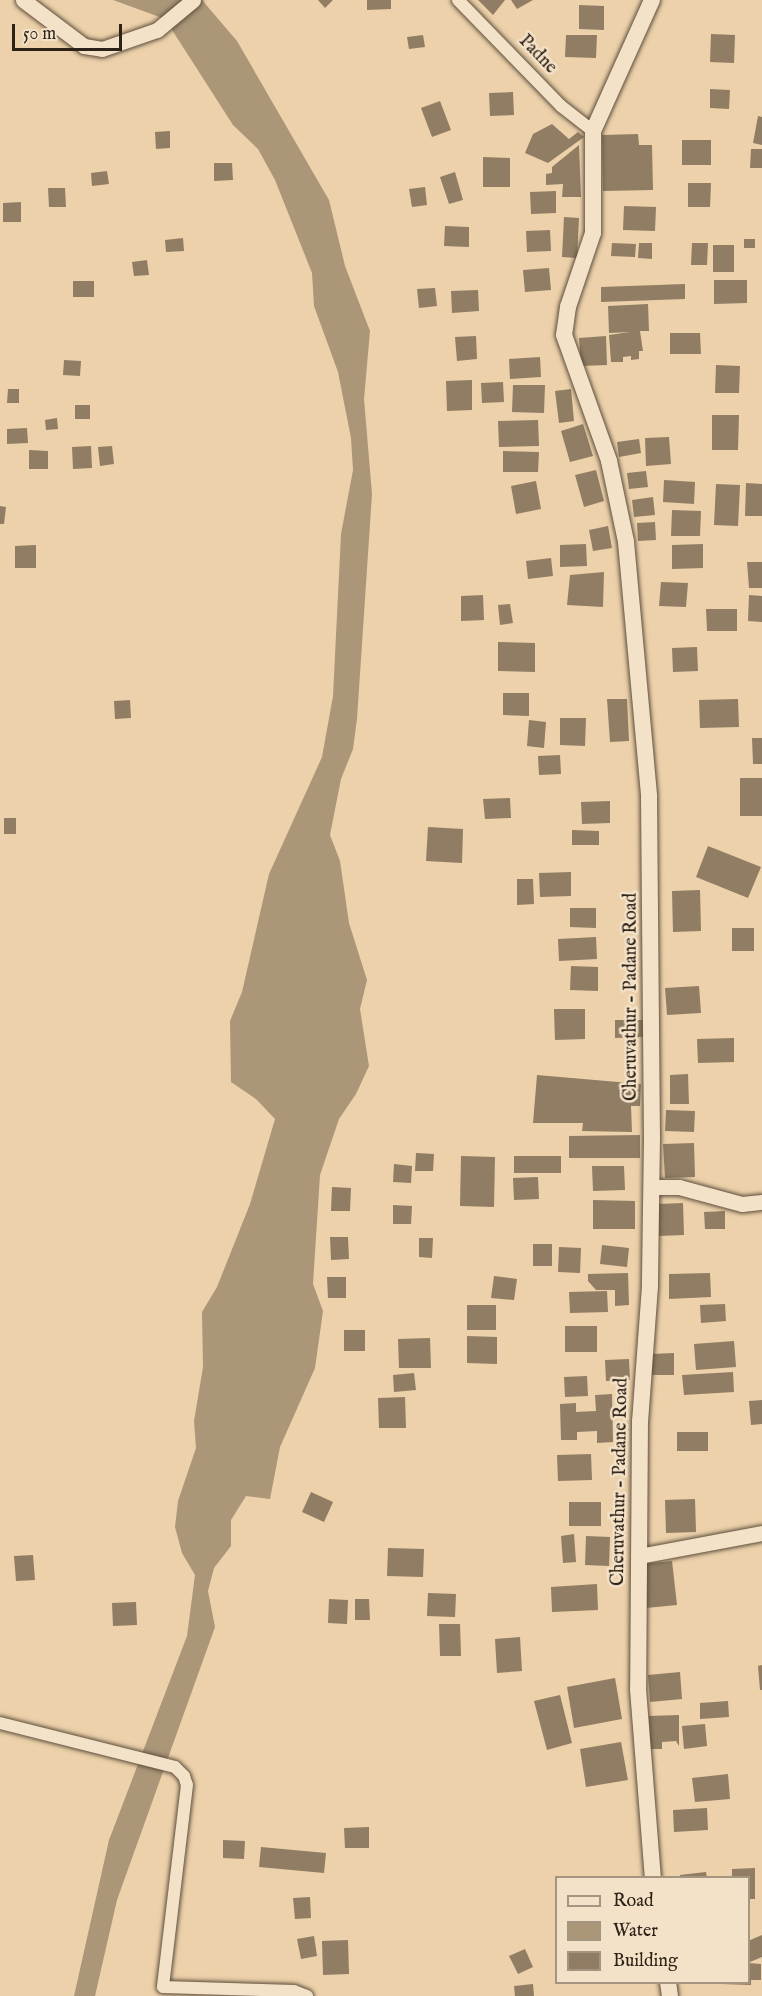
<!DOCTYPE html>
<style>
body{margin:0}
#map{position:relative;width:762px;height:1996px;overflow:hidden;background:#ecd1aa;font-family:"IM FELL English",serif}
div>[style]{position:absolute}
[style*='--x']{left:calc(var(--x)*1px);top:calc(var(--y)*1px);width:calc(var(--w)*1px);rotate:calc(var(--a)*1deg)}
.water>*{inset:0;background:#ab9678}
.building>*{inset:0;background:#907d63}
.roads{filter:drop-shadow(0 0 2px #5d4e3c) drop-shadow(0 0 2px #5d4e3c)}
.minor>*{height:12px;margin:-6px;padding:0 6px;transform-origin:6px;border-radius:6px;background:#f3e1c8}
.tertiary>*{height:15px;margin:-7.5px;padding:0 7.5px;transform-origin:7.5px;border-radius:7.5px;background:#f3e1c8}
.secondary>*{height:16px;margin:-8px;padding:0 8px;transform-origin:8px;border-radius:8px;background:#f3e1c8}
span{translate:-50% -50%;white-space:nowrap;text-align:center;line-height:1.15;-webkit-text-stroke:5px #f3e1c8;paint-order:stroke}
.street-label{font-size:18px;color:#2d2217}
.legend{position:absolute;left:555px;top:1876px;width:195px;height:108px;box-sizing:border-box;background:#f3e1c8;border:2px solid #a49581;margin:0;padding:8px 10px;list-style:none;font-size:18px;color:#2d2217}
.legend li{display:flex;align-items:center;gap:12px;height:30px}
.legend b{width:30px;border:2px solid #a49581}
.scale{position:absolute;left:12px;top:24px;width:110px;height:27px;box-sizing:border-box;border:3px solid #2d2217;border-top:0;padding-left:8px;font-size:18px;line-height:21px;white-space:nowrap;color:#2d2217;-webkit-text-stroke:4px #f3e1c8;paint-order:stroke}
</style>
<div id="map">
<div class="water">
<div style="clip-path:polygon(113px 0,202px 0,237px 41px,329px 200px,345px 266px,370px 331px,364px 399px,372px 494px,357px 719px,353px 749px,341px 779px,330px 835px,340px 861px,349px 923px,367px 980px,360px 1009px,369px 1066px,356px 1094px,339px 1119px,320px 1175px,313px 1284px,323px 1311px,315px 1368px,280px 1447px,270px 1499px,246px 1496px,231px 1520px,231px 1546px,214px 1568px,208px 1591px,215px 1627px,117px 1900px,95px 1996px,74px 1996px,109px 1840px,187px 1636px,195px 1575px,182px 1553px,175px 1527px,178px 1501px,196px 1448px,194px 1421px,203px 1367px,202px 1312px,217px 1287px,250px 1204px,275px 1119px,256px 1099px,231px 1082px,230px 1021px,242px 992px,269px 874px,322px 757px,333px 696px,341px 534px,353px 470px,351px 438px,338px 372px,314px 306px,312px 273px,275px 180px,258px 149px,233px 125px,165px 19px)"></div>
</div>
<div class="building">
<div style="clip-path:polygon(318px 0,333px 0,325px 8px)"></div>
<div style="clip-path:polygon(367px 0,391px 0,391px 9px,367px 10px)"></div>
<div style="clip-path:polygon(478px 0,505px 0,493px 15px)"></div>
<div style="clip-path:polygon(511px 0,533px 0,517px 9px)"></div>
<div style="clip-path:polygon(579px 5px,604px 6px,604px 30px,579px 29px)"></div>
<div style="clip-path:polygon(711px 34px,735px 35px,734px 63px,710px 62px)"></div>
<div style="clip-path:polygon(423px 35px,425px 47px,409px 49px,407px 37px)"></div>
<div style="clip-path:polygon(566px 35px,597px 35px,596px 58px,565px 57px)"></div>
<div style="clip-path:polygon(710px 89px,730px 90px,729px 109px,710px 108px)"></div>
<div style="clip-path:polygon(513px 92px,514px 115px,490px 116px,489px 93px)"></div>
<div style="clip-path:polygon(440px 101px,451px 130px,432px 137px,421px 108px)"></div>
<div style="clip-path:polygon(758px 116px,762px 117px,762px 145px,753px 143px)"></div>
<div style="clip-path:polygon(552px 124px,569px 139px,578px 132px,584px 137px,548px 163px,525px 153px,533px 134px)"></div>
<div style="clip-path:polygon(170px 131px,170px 148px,156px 149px,155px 132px)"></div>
<div style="clip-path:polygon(638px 134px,639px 145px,652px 145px,653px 190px,603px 191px,602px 135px)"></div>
<div style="clip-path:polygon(682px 140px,711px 140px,711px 165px,682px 165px)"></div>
<div style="clip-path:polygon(579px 145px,581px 197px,562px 197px,563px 184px,546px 185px,546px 174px,552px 173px,552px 167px)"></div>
<div style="clip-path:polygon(751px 149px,762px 149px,762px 168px,750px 168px)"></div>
<div style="clip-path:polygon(483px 157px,510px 158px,510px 187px,483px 187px)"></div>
<div style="clip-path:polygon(214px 163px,232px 163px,233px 180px,214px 181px)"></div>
<div style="clip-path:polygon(107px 171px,109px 184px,92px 186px,91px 173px)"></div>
<div style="clip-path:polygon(455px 172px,463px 200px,449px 204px,440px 177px)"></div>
<div style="clip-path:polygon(688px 183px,711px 183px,710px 207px,688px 207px)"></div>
<div style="clip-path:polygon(425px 187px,427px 205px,412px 207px,409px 189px)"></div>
<div style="clip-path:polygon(48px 188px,65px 188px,66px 207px,49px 207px)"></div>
<div style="clip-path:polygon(556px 191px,556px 213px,531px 214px,530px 192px)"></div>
<div style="clip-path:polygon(21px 202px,21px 222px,3px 222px,3px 203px)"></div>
<div style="clip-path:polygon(624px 206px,656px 207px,655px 231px,623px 230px)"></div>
<div style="clip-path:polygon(564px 217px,579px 218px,577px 258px,562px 257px)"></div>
<div style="clip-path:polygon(445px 226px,469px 227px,469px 247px,444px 246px)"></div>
<div style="clip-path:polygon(550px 230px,551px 251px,527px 252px,526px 231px)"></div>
<div style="clip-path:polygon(183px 238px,184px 251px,166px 252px,165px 240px)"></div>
<div style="clip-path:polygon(744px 239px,755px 239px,755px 248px,744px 248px)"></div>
<div style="clip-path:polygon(612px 243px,636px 244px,635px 257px,611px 256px)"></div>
<div style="clip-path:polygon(639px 243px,652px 243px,652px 259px,638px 258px)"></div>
<div style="clip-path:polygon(692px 243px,708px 243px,707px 265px,691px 265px)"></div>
<div style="clip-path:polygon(713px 245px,734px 245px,734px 272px,713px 272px)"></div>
<div style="clip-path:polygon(147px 260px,149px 275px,134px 276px,132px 262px)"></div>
<div style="clip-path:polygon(549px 268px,551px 290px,525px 292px,523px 270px)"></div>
<div style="clip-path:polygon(714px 280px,747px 280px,747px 303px,714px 304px)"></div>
<div style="clip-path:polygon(73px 281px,94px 281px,94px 297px,73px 297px)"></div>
<div style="clip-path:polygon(685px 284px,685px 299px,601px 302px,601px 287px)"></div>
<div style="clip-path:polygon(435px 288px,437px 306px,419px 308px,417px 289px)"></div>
<div style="clip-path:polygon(478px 290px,479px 311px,452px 313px,451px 291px)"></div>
<div style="clip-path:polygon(648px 304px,649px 331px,640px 331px,643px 351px,639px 351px,639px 359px,631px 360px,631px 356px,623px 357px,623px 362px,611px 362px,609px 335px,630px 332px,609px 333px,608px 306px)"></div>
<div style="clip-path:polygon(670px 333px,700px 333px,701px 354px,670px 354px)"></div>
<div style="clip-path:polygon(476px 336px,477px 359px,457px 361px,455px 337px)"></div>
<div style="clip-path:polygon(606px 336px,607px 365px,581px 366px,579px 338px)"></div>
<div style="clip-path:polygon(540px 357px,541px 377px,510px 379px,509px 359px)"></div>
<div style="clip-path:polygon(64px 360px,81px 361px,80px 376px,63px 375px)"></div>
<div style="clip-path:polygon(716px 365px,740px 366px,739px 393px,715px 393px)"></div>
<div style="clip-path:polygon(472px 380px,472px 410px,447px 411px,446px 381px)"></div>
<div style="clip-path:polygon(503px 382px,504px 402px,482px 403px,481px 383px)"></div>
<div style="clip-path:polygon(513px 385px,545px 385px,544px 413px,512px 412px)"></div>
<div style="clip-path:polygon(8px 389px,19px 389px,19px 403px,7px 403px)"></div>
<div style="clip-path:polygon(571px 389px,574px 421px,559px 423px,555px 391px)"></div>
<div style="clip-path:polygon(75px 405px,90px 405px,90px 419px,75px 419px)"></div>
<div style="clip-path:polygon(712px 415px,739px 415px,738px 450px,712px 450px)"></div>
<div style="clip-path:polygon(57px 418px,58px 429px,46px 430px,45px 420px)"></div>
<div style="clip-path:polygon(538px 420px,539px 446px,499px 447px,498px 421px)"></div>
<div style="clip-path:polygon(583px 424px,593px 456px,570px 462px,561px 431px)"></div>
<div style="clip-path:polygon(27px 428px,28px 443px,7px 444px,7px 429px)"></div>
<div style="clip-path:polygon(669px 437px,671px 464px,646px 466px,645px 438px)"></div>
<div style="clip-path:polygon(639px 439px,641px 453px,619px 457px,617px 442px)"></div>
<div style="clip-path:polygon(91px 446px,92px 468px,73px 469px,72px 447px)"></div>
<div style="clip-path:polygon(112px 446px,114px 464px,100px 466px,98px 447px)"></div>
<div style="clip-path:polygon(29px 450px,48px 451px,48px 469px,29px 469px)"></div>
<div style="clip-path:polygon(503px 451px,539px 452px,538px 472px,503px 472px)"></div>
<div style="clip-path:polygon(596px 470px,604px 501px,584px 507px,575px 475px)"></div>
<div style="clip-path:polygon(646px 471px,648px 487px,629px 489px,627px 473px)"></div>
<div style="clip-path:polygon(664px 480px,695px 482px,694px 504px,663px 502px)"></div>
<div style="clip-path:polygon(536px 481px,541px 509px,516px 514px,511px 486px)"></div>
<div style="clip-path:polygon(746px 483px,762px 484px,762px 516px,745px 516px)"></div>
<div style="clip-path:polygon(716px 484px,740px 485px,738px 526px,714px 525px)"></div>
<div style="clip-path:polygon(653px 497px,655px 515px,634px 517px,632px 500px)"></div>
<div style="clip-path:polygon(0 506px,6px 507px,4px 524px,0 524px)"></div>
<div style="clip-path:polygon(672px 510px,701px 511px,700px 536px,671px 536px)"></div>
<div style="clip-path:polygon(655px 522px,656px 540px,638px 541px,637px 523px)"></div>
<div style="clip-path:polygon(608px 526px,612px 548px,593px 551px,589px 530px)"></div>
<div style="clip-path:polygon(586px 544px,587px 566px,560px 567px,560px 545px)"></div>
<div style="clip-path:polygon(703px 544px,703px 568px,672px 569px,672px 545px)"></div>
<div style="clip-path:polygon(36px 545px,36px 568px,15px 568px,15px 546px)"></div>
<div style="clip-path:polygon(551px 558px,553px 576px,528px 579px,526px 561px)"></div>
<div style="clip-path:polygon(747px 562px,762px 562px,762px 588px,749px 588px)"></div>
<div style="clip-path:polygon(604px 572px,603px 607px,567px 605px,570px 575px)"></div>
<div style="clip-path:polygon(661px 582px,688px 583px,686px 607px,659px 606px)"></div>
<div style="clip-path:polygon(483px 595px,484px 620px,461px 621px,461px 596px)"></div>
<div style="clip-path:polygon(749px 595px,762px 596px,762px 622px,748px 621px)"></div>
<div style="clip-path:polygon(510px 604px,513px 623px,500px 625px,498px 605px)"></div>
<div style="clip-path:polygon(706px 609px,737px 609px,737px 631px,707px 631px)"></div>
<div style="clip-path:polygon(498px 642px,535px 643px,535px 672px,498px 671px)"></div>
<div style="clip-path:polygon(697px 647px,698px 671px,673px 672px,672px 648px)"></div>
<div style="clip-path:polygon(503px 693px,529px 693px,529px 716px,503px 715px)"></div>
<div style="clip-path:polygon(607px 699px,627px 699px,629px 741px,610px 742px)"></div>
<div style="clip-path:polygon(738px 699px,739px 727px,700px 728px,699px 700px)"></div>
<div style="clip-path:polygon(130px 700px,131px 718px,115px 719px,114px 701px)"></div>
<div style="clip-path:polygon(560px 718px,586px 718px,585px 746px,560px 745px)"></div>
<div style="clip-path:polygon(529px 720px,546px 722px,544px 748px,527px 746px)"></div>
<div style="clip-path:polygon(752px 738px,762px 738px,762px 764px,753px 764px)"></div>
<div style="clip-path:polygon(560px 755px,561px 774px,539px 775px,538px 756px)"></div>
<div style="clip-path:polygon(740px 778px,762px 778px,762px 816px,740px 816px)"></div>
<div style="clip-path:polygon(510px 798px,511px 818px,485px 819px,483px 799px)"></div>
<div style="clip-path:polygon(610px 801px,610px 823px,582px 824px,581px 802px)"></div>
<div style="clip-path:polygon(4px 818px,16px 818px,16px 834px,4px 834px)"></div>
<div style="clip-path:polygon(428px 827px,463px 829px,462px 863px,426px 861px)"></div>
<div style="clip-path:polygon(572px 830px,599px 831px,599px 845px,572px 845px)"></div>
<div style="clip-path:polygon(708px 846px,761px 867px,748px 898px,696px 877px)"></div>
<div style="clip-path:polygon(571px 872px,571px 896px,540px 897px,539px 873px)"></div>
<div style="clip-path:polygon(517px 879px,533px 879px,534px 904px,517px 905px)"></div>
<div style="clip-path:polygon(700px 890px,701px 931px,673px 932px,672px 891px)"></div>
<div style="clip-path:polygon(570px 908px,596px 908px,596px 928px,570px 927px)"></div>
<div style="clip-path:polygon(732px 928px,754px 928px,754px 951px,732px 951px)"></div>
<div style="clip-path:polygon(596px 937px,597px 959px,559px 961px,558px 939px)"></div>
<div style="clip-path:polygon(571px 966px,598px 967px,598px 991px,570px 990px)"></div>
<div style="clip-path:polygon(699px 986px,701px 1013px,667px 1015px,665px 988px)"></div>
<div style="clip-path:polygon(554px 1009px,585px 1009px,585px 1039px,555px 1040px)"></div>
<div style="clip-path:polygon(615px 1020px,643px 1020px,644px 1037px,615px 1038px)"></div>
<div style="clip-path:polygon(734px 1038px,734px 1062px,698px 1063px,697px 1039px)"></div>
<div style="clip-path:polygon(688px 1074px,689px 1104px,670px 1104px,670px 1075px)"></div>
<div style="clip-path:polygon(537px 1075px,641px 1084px,640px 1106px,631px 1106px,632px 1132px,582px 1131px,583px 1123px,533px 1123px)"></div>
<div style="clip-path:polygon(666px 1110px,695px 1111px,694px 1132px,665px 1131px)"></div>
<div style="clip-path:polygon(640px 1135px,640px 1158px,569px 1158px,569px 1136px)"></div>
<div style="clip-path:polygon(694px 1143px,695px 1177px,665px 1178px,663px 1144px)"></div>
<div style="clip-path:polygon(416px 1153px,434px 1154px,433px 1171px,415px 1171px)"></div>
<div style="clip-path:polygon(461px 1156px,495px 1157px,494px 1207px,460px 1206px)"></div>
<div style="clip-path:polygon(514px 1156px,561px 1156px,561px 1173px,514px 1173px)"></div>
<div style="clip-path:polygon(394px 1164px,412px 1166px,411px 1183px,393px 1182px)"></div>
<div style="clip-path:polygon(592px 1166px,624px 1166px,625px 1190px,593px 1191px)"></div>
<div style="clip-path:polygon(538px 1177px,539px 1199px,514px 1200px,513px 1178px)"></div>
<div style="clip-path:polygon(332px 1187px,351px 1188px,350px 1211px,331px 1211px)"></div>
<div style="clip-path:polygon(593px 1200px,635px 1201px,635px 1229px,593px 1229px)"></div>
<div style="clip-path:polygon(683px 1203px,684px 1235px,659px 1236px,658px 1204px)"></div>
<div style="clip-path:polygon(393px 1205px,412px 1206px,411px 1224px,393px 1224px)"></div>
<div style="clip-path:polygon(725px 1211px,725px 1229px,705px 1229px,704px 1212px)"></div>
<div style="clip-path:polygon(330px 1237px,348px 1237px,349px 1259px,331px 1260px)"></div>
<div style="clip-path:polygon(419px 1238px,433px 1238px,432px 1258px,419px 1257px)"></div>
<div style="clip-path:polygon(533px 1244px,552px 1244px,552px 1266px,533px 1266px)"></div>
<div style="clip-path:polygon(602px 1245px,629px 1248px,627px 1267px,600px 1264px)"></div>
<div style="clip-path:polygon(559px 1247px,581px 1248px,580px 1273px,558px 1272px)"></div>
<div style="clip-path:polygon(628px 1273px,629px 1305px,615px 1306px,615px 1290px,596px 1290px,588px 1281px,588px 1274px)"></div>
<div style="clip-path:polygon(710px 1273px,711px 1297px,669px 1299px,669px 1274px)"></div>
<div style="clip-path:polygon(494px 1276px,517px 1279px,514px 1300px,491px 1298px)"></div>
<div style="clip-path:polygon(327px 1277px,346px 1277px,346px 1298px,328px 1298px)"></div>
<div style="clip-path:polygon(607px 1291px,608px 1312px,570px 1313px,569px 1292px)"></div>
<div style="clip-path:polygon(725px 1304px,726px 1321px,701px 1323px,700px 1305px)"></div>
<div style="clip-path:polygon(467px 1305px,496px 1305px,496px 1330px,467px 1330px)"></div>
<div style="clip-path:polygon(565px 1326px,597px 1326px,597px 1352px,565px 1352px)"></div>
<div style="clip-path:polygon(344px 1330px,365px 1330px,365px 1351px,344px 1351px)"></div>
<div style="clip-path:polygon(467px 1336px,497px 1337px,497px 1364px,467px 1363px)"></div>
<div style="clip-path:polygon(430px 1338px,431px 1368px,399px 1368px,398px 1339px)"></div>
<div style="clip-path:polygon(734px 1341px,736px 1367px,696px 1370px,694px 1344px)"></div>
<div style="clip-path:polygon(674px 1353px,674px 1375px,652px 1375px,651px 1354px)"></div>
<div style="clip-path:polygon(629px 1359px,630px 1380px,606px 1381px,605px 1360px)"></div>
<div style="clip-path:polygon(733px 1372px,734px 1392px,684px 1395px,682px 1375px)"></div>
<div style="clip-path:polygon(414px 1373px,416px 1390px,394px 1392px,393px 1375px)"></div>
<div style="clip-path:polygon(587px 1376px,588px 1396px,565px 1397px,564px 1377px)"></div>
<div style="clip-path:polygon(612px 1394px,613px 1442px,597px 1443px,597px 1431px,577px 1432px,577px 1440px,561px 1440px,560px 1404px,576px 1403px,576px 1412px,596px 1411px,595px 1395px)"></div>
<div style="clip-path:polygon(405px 1397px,406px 1428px,379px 1428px,378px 1398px)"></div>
<div style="clip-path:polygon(762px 1400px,762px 1424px,751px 1425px,749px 1401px)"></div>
<div style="clip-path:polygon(677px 1432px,708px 1432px,708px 1451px,677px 1451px)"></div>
<div style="clip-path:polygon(591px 1454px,592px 1480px,558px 1481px,557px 1455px)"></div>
<div style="clip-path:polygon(311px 1492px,333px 1502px,324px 1522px,302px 1512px)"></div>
<div style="clip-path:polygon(695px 1499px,696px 1532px,666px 1533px,665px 1500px)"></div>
<div style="clip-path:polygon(569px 1502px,601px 1502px,601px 1526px,569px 1526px)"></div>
<div style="clip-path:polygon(574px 1534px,576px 1562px,563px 1563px,561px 1536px)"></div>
<div style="clip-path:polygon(586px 1536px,610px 1537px,609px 1566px,585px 1565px)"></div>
<div style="clip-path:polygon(388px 1548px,424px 1549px,423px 1577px,387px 1576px)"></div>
<div style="clip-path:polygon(33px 1555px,35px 1580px,16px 1581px,14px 1556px)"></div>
<div style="clip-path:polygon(672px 1561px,677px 1605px,646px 1608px,642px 1564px)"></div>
<div style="clip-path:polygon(597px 1584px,598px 1610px,552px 1612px,551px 1587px)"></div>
<div style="clip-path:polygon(428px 1593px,456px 1594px,455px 1617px,427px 1616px)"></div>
<div style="clip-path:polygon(329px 1599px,348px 1600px,347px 1624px,328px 1623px)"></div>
<div style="clip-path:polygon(355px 1599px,369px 1599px,370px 1620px,355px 1620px)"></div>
<div style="clip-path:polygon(136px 1602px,137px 1625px,113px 1626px,112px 1603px)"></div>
<div style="clip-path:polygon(439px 1624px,460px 1624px,461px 1656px,440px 1656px)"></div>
<div style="clip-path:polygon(520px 1637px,522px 1671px,497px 1673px,495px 1639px)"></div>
<div style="clip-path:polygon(762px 1665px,762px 1690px,760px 1690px,758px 1666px)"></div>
<div style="clip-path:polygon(680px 1672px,682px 1699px,650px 1702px,648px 1675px)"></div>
<div style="clip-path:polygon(615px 1678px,622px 1719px,574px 1728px,567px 1687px)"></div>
<div style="clip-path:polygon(560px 1695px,572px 1743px,547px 1750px,534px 1701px)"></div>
<div style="clip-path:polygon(728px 1701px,729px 1717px,700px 1719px,700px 1703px)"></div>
<div style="clip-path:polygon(679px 1715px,679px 1746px,676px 1741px,662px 1742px,662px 1749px,650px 1749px,649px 1716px)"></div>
<div style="clip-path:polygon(705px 1724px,707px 1746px,684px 1749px,682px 1726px)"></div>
<div style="clip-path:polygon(621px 1742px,628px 1780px,586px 1787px,580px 1749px)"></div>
<div style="clip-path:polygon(728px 1774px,730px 1799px,695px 1802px,692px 1778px)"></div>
<div style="clip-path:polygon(707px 1808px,708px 1830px,674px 1832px,673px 1810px)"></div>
<div style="clip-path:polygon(369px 1827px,369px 1848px,345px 1848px,344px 1828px)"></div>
<div style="clip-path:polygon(223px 1840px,245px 1841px,244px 1859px,223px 1858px)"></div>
<div style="clip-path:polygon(261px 1847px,326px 1853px,324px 1873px,259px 1867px)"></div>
<div style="clip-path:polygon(755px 1868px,755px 1899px,748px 1899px,748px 1878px,732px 1878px,732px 1869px)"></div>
<div style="clip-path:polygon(706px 1872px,707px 1878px,680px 1878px,680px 1875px)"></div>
<div style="clip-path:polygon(310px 1897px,311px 1918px,295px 1919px,293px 1898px)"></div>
<div style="clip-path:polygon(762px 1935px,762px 1957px,750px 1962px,748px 1941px)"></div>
<div style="clip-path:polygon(314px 1936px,317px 1956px,301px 1959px,297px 1939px)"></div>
<div style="clip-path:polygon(348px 1940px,349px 1974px,323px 1975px,322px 1941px)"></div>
<div style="clip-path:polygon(525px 1949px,533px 1967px,518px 1974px,509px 1956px)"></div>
<div style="clip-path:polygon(748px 1963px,761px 1964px,761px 1980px,751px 1980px,751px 1985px,721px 1984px,748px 1982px)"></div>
<div style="clip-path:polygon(533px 1984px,534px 1996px,515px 1996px,514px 1986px)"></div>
</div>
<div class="roads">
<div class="minor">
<div style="--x:458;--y:0;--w:148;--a:45.8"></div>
<div style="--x:561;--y:106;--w:41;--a:38"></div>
<div style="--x:0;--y:1723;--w:180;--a:14.1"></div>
<div style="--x:175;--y:1767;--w:13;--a:45"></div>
<div style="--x:184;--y:1776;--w:9;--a:72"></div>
<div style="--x:187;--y:1785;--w:203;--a:96.8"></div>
<div style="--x:163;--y:1987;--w:131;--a:1.7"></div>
<div style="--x:294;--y:1991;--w:14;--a:21"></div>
</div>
<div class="tertiary">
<div style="--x:23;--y:0;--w:76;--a:37"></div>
<div style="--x:84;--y:46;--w:18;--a:9"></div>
<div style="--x:102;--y:49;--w:58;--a:-19.1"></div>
<div style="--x:157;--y:30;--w:47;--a:-39.8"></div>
<div style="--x:651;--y:1187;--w:28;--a:0"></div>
<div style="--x:679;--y:1187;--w:65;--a:15.1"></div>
<div style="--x:742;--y:1204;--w:20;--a:-6"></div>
<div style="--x:639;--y:1556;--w:125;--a:-10.6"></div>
</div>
<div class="secondary">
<div style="--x:652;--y:0;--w:144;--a:114.2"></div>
<div style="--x:593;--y:131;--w:102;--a:90"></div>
<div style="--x:593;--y:233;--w:78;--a:108.7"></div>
<div style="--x:568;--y:307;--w:28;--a:98"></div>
<div style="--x:564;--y:335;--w:134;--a:70.3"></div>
<div style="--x:609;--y:461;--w:83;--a:78.1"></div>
<div style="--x:626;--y:542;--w:256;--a:84.8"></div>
<div style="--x:649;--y:797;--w:340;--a:89.5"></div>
<div style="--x:652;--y:1137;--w:149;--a:90.8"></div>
<div style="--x:650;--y:1286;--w:135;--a:94.2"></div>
<div style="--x:640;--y:1421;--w:268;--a:90.4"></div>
<div style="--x:638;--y:1689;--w:190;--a:85.5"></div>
<div style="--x:668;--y:1982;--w:14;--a:82"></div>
</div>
</div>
<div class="street-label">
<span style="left:537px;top:55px;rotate:46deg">Padne</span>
<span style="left:632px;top:997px;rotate:-90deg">Cheruvathur - Padane Road</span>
<span style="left:621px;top:1482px;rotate:-89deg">Cheruvathur - Padane Road</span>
</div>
<ul class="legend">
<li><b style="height:8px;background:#f3e1c8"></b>Road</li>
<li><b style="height:16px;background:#ab9678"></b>Water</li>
<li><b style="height:16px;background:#907d63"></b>Building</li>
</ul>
<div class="scale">50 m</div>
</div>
